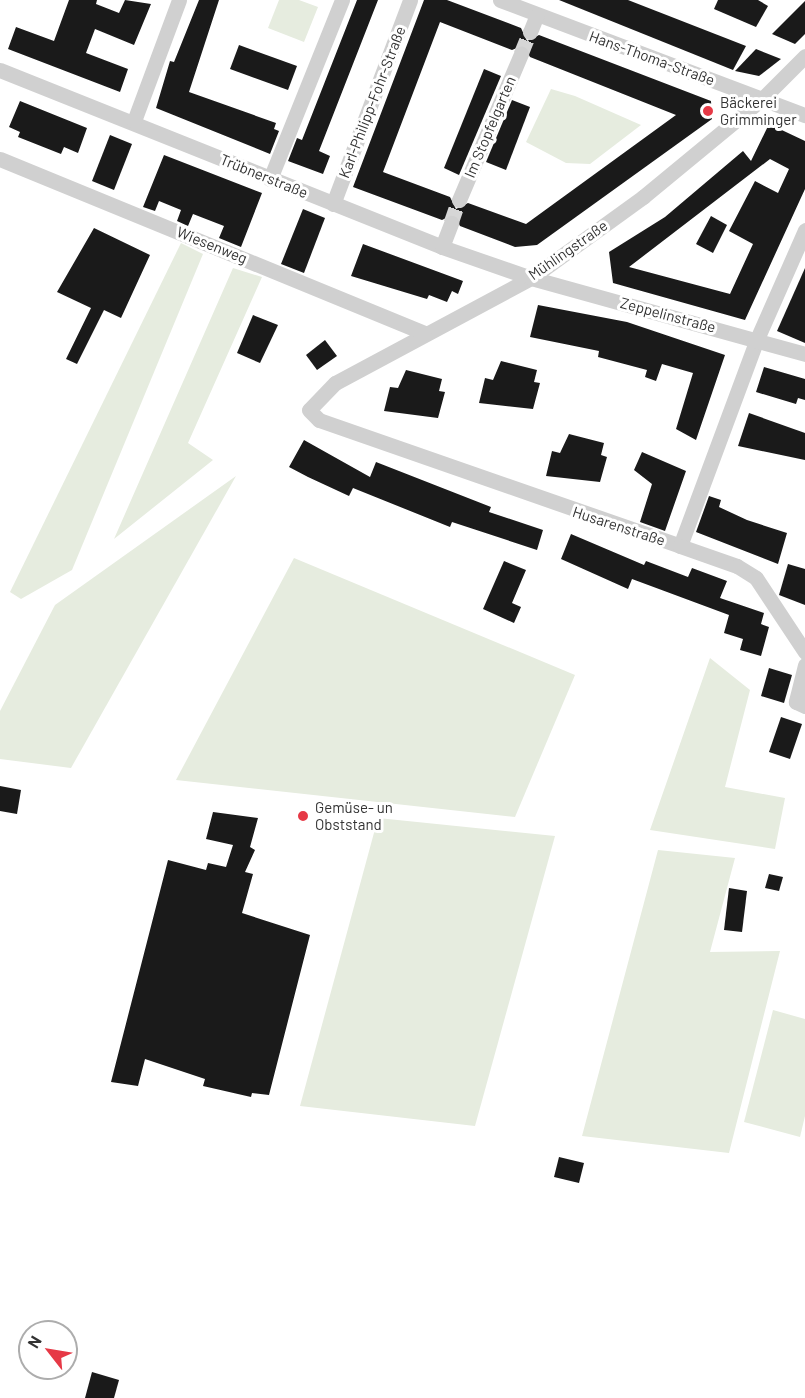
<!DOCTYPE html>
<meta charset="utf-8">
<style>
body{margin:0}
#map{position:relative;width:805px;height:1398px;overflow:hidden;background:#fff;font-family:Barlow,sans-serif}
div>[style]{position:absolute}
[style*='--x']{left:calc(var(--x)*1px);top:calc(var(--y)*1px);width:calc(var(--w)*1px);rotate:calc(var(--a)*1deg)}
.green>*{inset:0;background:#e6ecdf}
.building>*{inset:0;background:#1a1a1a}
.minor-tunnel>*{height:15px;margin-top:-7.5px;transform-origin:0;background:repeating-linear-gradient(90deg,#d6d6d6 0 15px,transparent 0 23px)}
.minor>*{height:15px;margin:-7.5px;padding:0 7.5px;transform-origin:7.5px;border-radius:7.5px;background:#d0d0d0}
.dots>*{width:16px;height:16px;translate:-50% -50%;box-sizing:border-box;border:3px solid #fff;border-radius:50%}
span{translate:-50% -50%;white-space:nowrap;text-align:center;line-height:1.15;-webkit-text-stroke:6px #fff;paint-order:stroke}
.street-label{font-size:15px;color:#333}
.poi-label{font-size:15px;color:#333}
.left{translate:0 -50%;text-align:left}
.north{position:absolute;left:18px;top:1320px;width:60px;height:60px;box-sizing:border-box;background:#fff;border:2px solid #adadad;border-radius:50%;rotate:301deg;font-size:16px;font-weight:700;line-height:24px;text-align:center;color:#333}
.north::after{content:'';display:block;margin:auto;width:21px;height:27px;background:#e63946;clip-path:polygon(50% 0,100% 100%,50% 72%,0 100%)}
</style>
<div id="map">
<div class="green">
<div style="clip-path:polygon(279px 0,299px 0,318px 7px,304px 42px,268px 28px)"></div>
<div style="clip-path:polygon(551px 89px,575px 96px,641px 125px,590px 164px,566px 163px,526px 142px)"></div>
<div style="clip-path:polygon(181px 243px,203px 254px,72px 570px,21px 599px,10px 592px)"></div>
<div style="clip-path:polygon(233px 268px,262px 277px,188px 443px,213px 460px,114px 539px)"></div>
<div style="clip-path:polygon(236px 476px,71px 768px,0 759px,0 711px,55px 605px)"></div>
<div style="clip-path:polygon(294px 558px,575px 675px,515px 817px,176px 780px)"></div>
<div style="clip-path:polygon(710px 658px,750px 690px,725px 787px,785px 798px,775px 849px,650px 830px)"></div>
<div style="clip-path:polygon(378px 818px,555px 836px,475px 1126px,300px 1106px)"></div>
<div style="clip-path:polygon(658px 850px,735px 858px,710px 952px,780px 951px,729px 1153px,582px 1136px)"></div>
<div style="clip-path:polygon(773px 1010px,805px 1019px,805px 1116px,800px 1137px,744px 1122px)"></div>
</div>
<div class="building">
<div style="clip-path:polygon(69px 0,97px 0,96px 4px,119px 13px,125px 0,151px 4px,134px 45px,95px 29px,86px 53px,128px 69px,120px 92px,8px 49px,16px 27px,54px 41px)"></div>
<div style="clip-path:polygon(199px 0,219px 0,189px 92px,276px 123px,274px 129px,279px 131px,270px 154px,156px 108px,170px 61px,174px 62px)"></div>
<div style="clip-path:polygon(357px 0,378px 0,319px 151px,330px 156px,323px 174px,288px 161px,297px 138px,302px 140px)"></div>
<div style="clip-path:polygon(evenodd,424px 0,447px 0,521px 28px,527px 41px,539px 35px,711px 101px,712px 119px,537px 245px,515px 247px,460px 226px,454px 214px,442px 220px,353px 187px,424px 0,440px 22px,512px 50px,524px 45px,530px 57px,676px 115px,526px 224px,468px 203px,456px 209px,450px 197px,383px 172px,440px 22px)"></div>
<div style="clip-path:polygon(559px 0,628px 0,746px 46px,733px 70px)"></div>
<div style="clip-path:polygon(718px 0,758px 0,768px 6px,756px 27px,714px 9px)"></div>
<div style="clip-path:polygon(805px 1px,805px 34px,795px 44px,772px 34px)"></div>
<div style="clip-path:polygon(239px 45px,297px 66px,288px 90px,230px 69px)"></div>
<div style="clip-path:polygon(756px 49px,781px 59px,759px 76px,735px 71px)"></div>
<div style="clip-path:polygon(484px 69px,501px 76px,459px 175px,444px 168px)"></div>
<div style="clip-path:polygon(512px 100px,530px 107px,506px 170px,486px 162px)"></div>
<div style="clip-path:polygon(20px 101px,87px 128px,78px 153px,64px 147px,61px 154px,18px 137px,20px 132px,9px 127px)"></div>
<div style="clip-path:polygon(evenodd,769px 124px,805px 141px,805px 189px,745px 320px,613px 283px,609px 252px,665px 217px,743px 151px,751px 161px,769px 124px,770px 159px,789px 169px,778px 193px,755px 181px,729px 231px,753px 244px,730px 294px,629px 267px,770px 159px)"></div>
<div style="clip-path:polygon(110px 135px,132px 144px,114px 190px,92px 181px)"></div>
<div style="clip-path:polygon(164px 155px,262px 193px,241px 247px,219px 238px,224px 226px,193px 214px,188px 226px,177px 221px,181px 210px,159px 201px,155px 211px,143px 207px)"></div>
<div style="clip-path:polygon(303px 209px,325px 218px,304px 273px,281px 264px)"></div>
<div style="clip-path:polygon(711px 216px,727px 225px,713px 253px,696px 244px)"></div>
<div style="clip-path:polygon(94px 228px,150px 255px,121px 318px,104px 310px,77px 364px,66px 359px,91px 308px,57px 292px)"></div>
<div style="clip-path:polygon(363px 244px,463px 281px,458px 294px,452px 291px,447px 302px,429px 295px,427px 299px,351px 276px)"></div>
<div style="clip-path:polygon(805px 268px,805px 343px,777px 331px)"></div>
<div style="clip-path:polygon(538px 305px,627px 322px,725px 355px,696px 440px,676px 429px,693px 373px,662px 364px,656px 381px,645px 377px,647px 370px,598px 357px,599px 351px,530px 337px)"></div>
<div style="clip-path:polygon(253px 315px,278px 325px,260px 363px,237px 353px)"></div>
<div style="clip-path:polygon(325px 340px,337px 356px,317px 370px,306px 355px)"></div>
<div style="clip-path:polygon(501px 361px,537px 370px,534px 382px,540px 383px,533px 409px,479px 403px,485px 378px,493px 380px)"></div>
<div style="clip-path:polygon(764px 367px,805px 379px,805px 400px,798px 398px,796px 404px,756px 392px)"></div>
<div style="clip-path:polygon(406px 370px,442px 379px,439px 391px,445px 392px,438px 418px,384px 411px,390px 387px,398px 388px)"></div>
<div style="clip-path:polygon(749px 413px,805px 433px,805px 460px,738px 446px)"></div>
<div style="clip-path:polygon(569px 434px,604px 443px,601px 455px,607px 457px,600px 482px,546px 476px,552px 451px,560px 453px)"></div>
<div style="clip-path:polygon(304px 440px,370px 477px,376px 462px,491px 507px,489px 512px,543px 530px,537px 550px,452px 522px,450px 527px,353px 488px,349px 496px,308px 477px,289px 467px)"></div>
<div style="clip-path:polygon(642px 452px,686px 471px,665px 531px,640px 522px,652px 484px,634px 470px)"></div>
<div style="clip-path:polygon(709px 496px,721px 500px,719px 507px,747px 520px,787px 533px,778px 564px,696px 532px)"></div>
<div style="clip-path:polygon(571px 534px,644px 565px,646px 561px,688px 577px,692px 568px,727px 581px,720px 598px,764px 613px,761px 624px,769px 627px,761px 656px,740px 650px,743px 639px,724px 633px,729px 615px,632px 579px,628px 589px,561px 559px)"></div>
<div style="clip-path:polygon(504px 561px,526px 570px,512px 603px,521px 607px,514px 623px,483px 609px)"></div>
<div style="clip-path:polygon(788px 564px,805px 569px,805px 605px,779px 595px)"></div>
<div style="clip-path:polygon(769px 668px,792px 675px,784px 703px,761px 696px)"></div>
<div style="clip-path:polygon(781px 717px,802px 724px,790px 759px,769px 752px)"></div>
<div style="clip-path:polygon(0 786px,21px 790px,17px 814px,0 811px)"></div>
<div style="clip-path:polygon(213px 812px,258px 818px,250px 847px,255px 850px,245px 872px,253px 874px,242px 913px,310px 935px,269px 1095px,252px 1093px,251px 1097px,203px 1086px,205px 1079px,145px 1059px,138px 1086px,111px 1082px,168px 860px,206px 870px,208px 863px,226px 867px,233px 845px,206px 839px)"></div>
<div style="clip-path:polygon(769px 874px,783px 877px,779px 891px,765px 888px)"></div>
<div style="clip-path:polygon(729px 888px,747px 891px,742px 932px,724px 930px)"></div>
<div style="clip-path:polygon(559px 1157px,584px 1163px,579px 1183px,554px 1177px)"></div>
<div style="clip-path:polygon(92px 1372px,119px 1380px,114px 1398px,85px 1398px)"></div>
</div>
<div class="minor-tunnel">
<div style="--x:521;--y:54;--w:24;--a:-68"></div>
<div style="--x:451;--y:223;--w:24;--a:-71"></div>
</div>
<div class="minor">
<div style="--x:500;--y:0;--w:326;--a:20.7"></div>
<div style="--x:530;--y:32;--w:18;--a:-68"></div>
<div style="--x:805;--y:56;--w:59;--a:135"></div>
<div style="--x:763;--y:98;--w:156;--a:140.5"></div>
<div style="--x:643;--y:197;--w:138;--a:144.1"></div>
<div style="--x:531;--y:278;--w:222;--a:151.8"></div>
<div style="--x:335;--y:383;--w:37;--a:134"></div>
<div style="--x:309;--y:410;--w:14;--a:45"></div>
<div style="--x:319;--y:420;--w:382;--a:19.2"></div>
<div style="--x:680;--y:546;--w:221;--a:-69.6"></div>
<div style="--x:757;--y:339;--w:119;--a:-66.2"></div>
<div style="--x:0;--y:70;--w:476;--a:21.8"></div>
<div style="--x:442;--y:247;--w:94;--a:19.2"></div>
<div style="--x:531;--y:278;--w:284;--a:15.5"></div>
<div style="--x:134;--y:121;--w:129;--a:-69.6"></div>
<div style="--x:0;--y:159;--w:458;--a:22.3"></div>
<div style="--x:270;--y:179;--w:193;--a:-68.1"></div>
<div style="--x:459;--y:200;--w:159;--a:-67"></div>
<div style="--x:333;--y:204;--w:218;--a:-69.3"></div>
<div style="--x:442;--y:247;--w:26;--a:-69"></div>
<div style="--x:680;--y:546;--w:60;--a:19.3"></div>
<div style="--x:737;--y:566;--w:22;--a:32"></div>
<div style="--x:756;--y:578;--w:89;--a:56.5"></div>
<div style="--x:805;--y:665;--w:38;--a:104"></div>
<div style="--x:796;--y:702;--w:10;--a:24"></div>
</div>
<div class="dots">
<div style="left:708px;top:111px;background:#e63946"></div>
<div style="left:303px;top:816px;background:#e63946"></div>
</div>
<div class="street-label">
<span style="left:652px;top:58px;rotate:20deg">Hans-Thoma-Straße</span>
<span style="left:372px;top:102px;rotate:-69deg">Karl-Philipp-Fohr-Straße</span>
<span style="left:490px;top:127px;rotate:-67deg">Im Stopfelgarten</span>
<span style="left:264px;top:176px;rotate:22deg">Trübnerstraße</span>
<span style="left:212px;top:245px;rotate:22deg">Wiesenweg</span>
<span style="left:568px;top:250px;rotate:-35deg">Mühlingstraße</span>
<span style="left:668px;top:315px;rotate:15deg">Zeppelinstraße</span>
<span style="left:619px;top:526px;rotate:18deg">Husarenstraße</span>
</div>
<div class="poi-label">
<span class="left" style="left:720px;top:111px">Bäckerei<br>Grimminger</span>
<span class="left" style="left:315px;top:816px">Gemüse- un<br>Obststand</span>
</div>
<div class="north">N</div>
</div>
